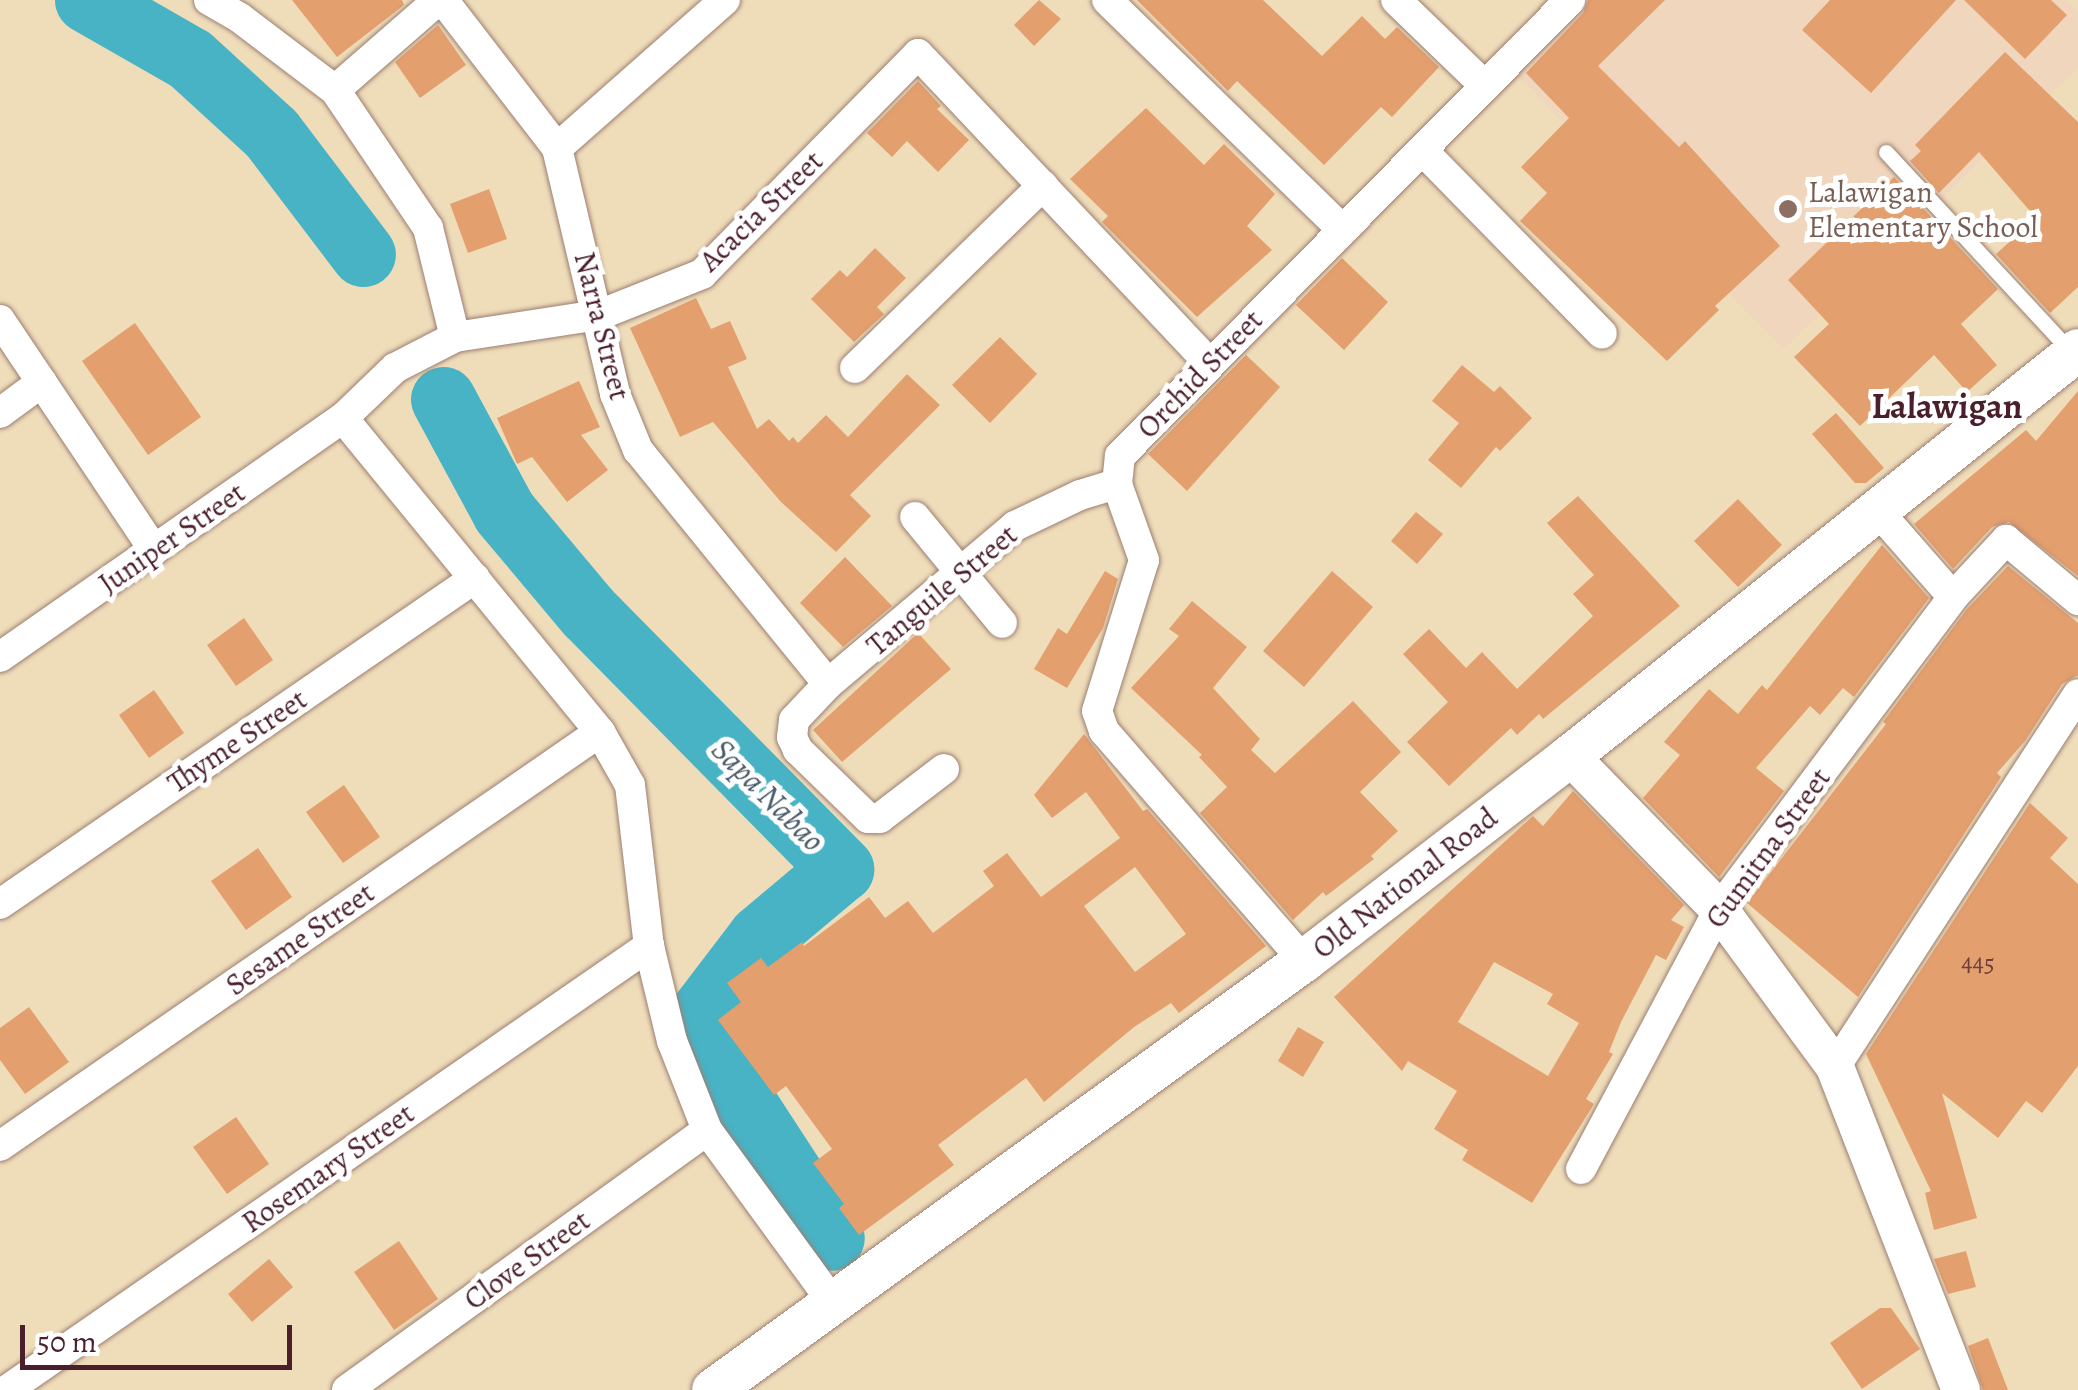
<!DOCTYPE html>
<style>
body{margin:0}
#map{position:relative;width:2078px;height:1390px;overflow:hidden;background:#efddba;font-family:Alegreya,serif}
div>[style]{position:absolute}
[style*='--x']{left:calc(var(--x)*1px);top:calc(var(--y)*1px);width:calc(var(--w)*1px);rotate:calc(var(--a)*1deg)}
.built>*{inset:0;background:#f0d6bc}
.river>*{height:65px;margin:-32.5px;padding:0 32.5px;transform-origin:32.5px;border-radius:32.5px;background:#48b3c5}
.building>*{inset:0;background:#e49f6e}
.roads{filter:drop-shadow(0 0 2px #9c7e72) drop-shadow(0 0 2px #9c7e72)}
.service>*{height:15px;margin:-7.5px;padding:0 7.5px;transform-origin:7.5px;border-radius:7.5px;background:#fff}
.minor>*{height:30px;margin:-15px;padding:0 15px;transform-origin:15px;border-radius:15px;background:#fff}
.tertiary>*{height:38px;margin:-19px;padding:0 19px;transform-origin:19px;border-radius:19px;background:#fff}
.secondary>*{height:42px;margin:-21px;padding:0 21px;transform-origin:21px;border-radius:21px;background:#fff}
.dots>*{width:28px;height:28px;translate:-50% -50%;box-sizing:border-box;border:5px solid #fff;border-radius:50%}
span{translate:-50% -50%;white-space:nowrap;text-align:center;line-height:1.15;-webkit-text-stroke:10px #fff;paint-order:stroke}
.number-label{font-size:25px;color:#703f3c}
.number-label span{-webkit-text-stroke-width:0}
.education-label{font-size:30px;color:#785e54}
.left{translate:0 -50%;text-align:left}
.street-label{font-size:30px;color:#4a1f2b}
.water-label{font-size:32px;color:#495a69;font-style:italic}
.quarter-label{font-size:35px;color:#4a1f2b;font-weight:700}
.scale{position:absolute;left:20px;top:1325px;width:272px;height:45px;box-sizing:border-box;border:5px solid #4a1f2b;border-top:0;padding-left:12px;font-size:30px;line-height:35px;white-space:nowrap;color:#4a1f2b;-webkit-text-stroke:8px #fff;paint-order:stroke}
</style>
<div id="map">
<div class="built">
<div style="clip-path:polygon(1576px 0,2065px 0,2078px 11px,2078px 68px,1783px 350px,1508px 66px)"></div>
</div>
<div class="river">
<div style="--x:87;--y:0;--w:119;--a:29.8"></div>
<div style="--x:190;--y:59;--w:110;--a:42.4"></div>
<div style="--x:271;--y:133;--w:152;--a:52.8"></div>
<div style="--x:443;--y:399;--w:128;--a:61.6"></div>
<div style="--x:504;--y:512;--w:131;--a:50"></div>
<div style="--x:588;--y:612;--w:361;--a:45.4"></div>
<div style="--x:841;--y:869;--w:106;--a:140"></div>
<div style="--x:760;--y:937;--w:111;--a:127.3"></div>
<div style="--x:693;--y:1025;--w:254;--a:56.9"></div>
</div>
<div class="building">
<div style="clip-path:polygon(292px 0,402px 0,404px 5px,337px 57px)"></div>
<div style="clip-path:polygon(1039px 0,1061px 19px,1034px 46px,1014px 25px)"></div>
<div style="clip-path:polygon(1137px 0,1263px 0,1322px 56px,1362px 16px,1385px 39px,1397px 27px,1439px 67px,1392px 117px,1381px 107px,1324px 165px,1237px 81px,1228px 91px)"></div>
<div style="clip-path:polygon(1588px 0,1665px 0,1598px 66px,1679px 147px,1685px 141px,1780px 246px,1715px 306px,1719px 310px,1667px 361px,1520px 221px,1547px 193px,1521px 167px,1569px 118px,1526px 73px,1583px 13px)"></div>
<div style="clip-path:polygon(1830px 0,1956px 0,1871px 93px,1802px 30px)"></div>
<div style="clip-path:polygon(1964px 0,2051px 0,2067px 15px,2025px 59px)"></div>
<div style="clip-path:polygon(438px 25px,466px 65px,420px 98px,395px 62px)"></div>
<div style="clip-path:polygon(2005px 52px,2078px 122px,2078px 287px,2050px 313px,1996px 254px,2036px 218px,1979px 152px,1939px 193px,1910px 161px,1921px 151px,1915px 145px)"></div>
<div style="clip-path:polygon(918px 81px,941px 106px,937px 109px,969px 140px,938px 172px,907px 141px,892px 157px,867px 133px)"></div>
<div style="clip-path:polygon(1146px 108px,1204px 165px,1224px 144px,1275px 194px,1247px 226px,1272px 250px,1197px 317px,1102px 222px,1108px 216px,1070px 179px)"></div>
<div style="clip-path:polygon(1894px 177px,1998px 289px,1961px 324px,1997px 365px,1967px 392px,1934px 355px,1860px 426px,1794px 357px,1829px 324px,1788px 280px)"></div>
<div style="clip-path:polygon(489px 189px,507px 239px,468px 253px,450px 204px)"></div>
<div style="clip-path:polygon(875px 248px,906px 278px,877px 307px,884px 314px,854px 342px,811px 299px,840px 270px,847px 277px)"></div>
<div style="clip-path:polygon(1342px 258px,1388px 302px,1344px 350px,1296px 305px)"></div>
<div style="clip-path:polygon(696px 298px,711px 329px,730px 321px,747px 359px,728px 367px,757px 429px,769px 419px,789px 441px,793px 437px,798px 443px,826px 415px,848px 437px,907px 374px,940px 405px,850px 495px,871px 516px,836px 552px,781px 502px,713px 422px,680px 437px,630px 328px)"></div>
<div style="clip-path:polygon(135px 323px,201px 417px,148px 455px,82px 361px)"></div>
<div style="clip-path:polygon(1000px 337px,1037px 374px,990px 423px,952px 385px)"></div>
<div style="clip-path:polygon(1246px 355px,1280px 387px,1187px 491px,1148px 454px)"></div>
<div style="clip-path:polygon(1462px 365px,1494px 392px,1500px 386px,1532px 418px,1500px 451px,1496px 447px,1461px 488px,1428px 460px,1459px 423px,1432px 401px)"></div>
<div style="clip-path:polygon(579px 381px,600px 427px,581px 435px,608px 470px,567px 502px,532px 457px,517px 464px,497px 418px)"></div>
<div style="clip-path:polygon(2078px 391px,2078px 576px,2009px 522px,1992px 527px,1953px 569px,1914px 524px,2026px 430px,2036px 441px)"></div>
<div style="clip-path:polygon(1836px 413px,1884px 468px,1866px 483px,1855px 483px,1812px 434px)"></div>
<div style="clip-path:polygon(1578px 496px,1680px 606px,1543px 719px,1539px 714px,1517px 735px,1511px 728px,1449px 786px,1407px 742px,1448px 702px,1403px 654px,1429px 629px,1466px 668px,1482px 652px,1517px 689px,1593px 616px,1573px 594px,1594px 575px,1547px 523px)"></div>
<div style="clip-path:polygon(1738px 499px,1782px 545px,1738px 587px,1694px 541px)"></div>
<div style="clip-path:polygon(1416px 512px,1443px 534px,1417px 564px,1391px 541px)"></div>
<div style="clip-path:polygon(1882px 545px,1929px 598px,1854px 697px,1843px 688px,1820px 715px,1810px 706px,1756px 768px,1784px 791px,1719px 877px,1643px 798px,1680px 755px,1664px 742px,1709px 689px,1738px 714px,1762px 685px,1767px 690px)"></div>
<div style="clip-path:polygon(845px 557px,892px 606px,843px 647px,800px 603px)"></div>
<div style="clip-path:polygon(2008px 566px,2078px 623px,2078px 675px,2062px 684px,2025px 741px,1997px 773px,2001px 777px,1858px 997px,1747px 903px,1886px 724px,1883px 722px,1967px 609px)"></div>
<div style="clip-path:polygon(1105px 571px,1118px 579px,1103px 628px,1067px 688px,1034px 669px,1058px 628px,1067px 634px)"></div>
<div style="clip-path:polygon(1332px 571px,1373px 607px,1304px 687px,1263px 651px)"></div>
<div style="clip-path:polygon(1192px 601px,1247px 647px,1213px 688px,1260px 739px,1251px 750px,1275px 773px,1353px 701px,1401px 752px,1360px 792px,1398px 831px,1371px 856px,1374px 859px,1326px 896px,1323px 892px,1293px 920px,1200px 813px,1227px 787px,1199px 757px,1202px 755px,1131px 688px,1179px 636px,1169px 629px)"></div>
<div style="clip-path:polygon(244px 618px,273px 660px,236px 686px,207px 645px)"></div>
<div style="clip-path:polygon(918px 633px,951px 669px,842px 762px,813px 730px)"></div>
<div style="clip-path:polygon(154px 690px,184px 733px,149px 758px,119px 715px)"></div>
<div style="clip-path:polygon(evenodd,1084px 734px,1143px 811px,1147px 809px,1266px 946px,1179px 1013px,1171px 1003px,1134px 1027px,1044px 1102px,1026px 1078px,938px 1145px,954px 1165px,859px 1235px,839px 1208px,844px 1204px,813px 1163px,832px 1149px,786px 1086px,774px 1095px,718px 1020px,741px 1002px,727px 983px,761px 958px,768px 967px,802px 942px,804px 946px,869px 897px,885px 918px,908px 901px,933px 933px,994px 886px,983px 871px,1007px 853px,1041px 897px,1120px 838px,1086px 792px,1052px 818px,1034px 795px,1084px 734px,1135px 867px,1186px 934px,1135px 972px,1084px 906px,1135px 867px)"></div>
<div style="clip-path:polygon(344px 785px,380px 837px,343px 863px,306px 812px)"></div>
<div style="clip-path:polygon(evenodd,1573px 791px,1684px 905px,1671px 920px,1684px 927px,1666px 960px,1656px 955px,1621px 1022px,1609px 1052px,1613px 1054px,1586px 1099px,1594px 1104px,1532px 1203px,1462px 1160px,1468px 1150px,1434px 1129px,1457px 1091px,1408px 1061px,1402px 1071px,1334px 997px,1533px 816px,1543px 826px,1573px 791px,1494px 962px,1553px 994px,1547px 1004px,1579px 1023px,1548px 1076px,1458px 1022px,1494px 962px)"></div>
<div style="clip-path:polygon(2030px 803px,2068px 838px,2050px 858px,2078px 884px,2078px 1066px,2042px 1113px,2026px 1101px,1998px 1138px,1942px 1093px,1977px 1218px,1934px 1230px,1925px 1193px,1931px 1191px,1866px 1054px)"></div>
<div style="clip-path:polygon(258px 848px,292px 897px,246px 930px,211px 881px)"></div>
<div style="clip-path:polygon(29px 1007px,69px 1062px,25px 1094px,0 1060px,0 1028px)"></div>
<div style="clip-path:polygon(1298px 1027px,1324px 1042px,1303px 1077px,1278px 1061px)"></div>
<div style="clip-path:polygon(236px 1117px,269px 1164px,227px 1194px,193px 1147px)"></div>
<div style="clip-path:polygon(399px 1241px,438px 1299px,394px 1330px,354px 1272px)"></div>
<div style="clip-path:polygon(1966px 1251px,1976px 1287px,1948px 1294px,1934px 1259px)"></div>
<div style="clip-path:polygon(269px 1259px,293px 1287px,252px 1322px,228px 1294px)"></div>
<div style="clip-path:polygon(1880px 1308px,1891px 1308px,1920px 1349px,1862px 1389px,1830px 1343px)"></div>
<div style="clip-path:polygon(1988px 1338px,2008px 1390px,1983px 1390px,1968px 1346px)"></div>
</div>
<div class="roads">
<div class="service">
<div style="--x:1886;--y:152;--w:271;--a:47.2"></div>
</div>
<div class="minor">
<div style="--x:209;--y:0;--w:36;--a:30"></div>
<div style="--x:240;--y:18;--w:119;--a:37.2"></div>
<div style="--x:335;--y:90;--w:166;--a:56"></div>
<div style="--x:428;--y:228;--w:112;--a:76.1"></div>
<div style="--x:443;--y:0;--w:187;--a:52.4"></div>
<div style="--x:557;--y:148;--w:253;--a:76.7"></div>
<div style="--x:615;--y:394;--w:61;--a:67.7"></div>
<div style="--x:638;--y:450;--w:301;--a:50.9"></div>
<div style="--x:1107;--y:0;--w:328;--a:44.3"></div>
<div style="--x:1396;--y:0;--w:124;--a:44"></div>
<div style="--x:335;--y:90;--w:137;--a:-41.1"></div>
<div style="--x:557;--y:148;--w:224;--a:-41.4"></div>
<div style="--x:1422;--y:150;--w:257;--a:45.6"></div>
<div style="--x:0;--y:320;--w:277;--a:56.2"></div>
<div style="--x:855;--y:368;--w:262;--a:-44.2"></div>
<div style="--x:0;--y:413;--w:52;--a:-36.4"></div>
<div style="--x:343;--y:418;--w:406;--a:50.7"></div>
<div style="--x:600;--y:732;--w:61;--a:60.5"></div>
<div style="--x:630;--y:785;--w:162;--a:83.3"></div>
<div style="--x:649;--y:946;--w:98;--a:76.4"></div>
<div style="--x:672;--y:1041;--w:96;--a:68.5"></div>
<div style="--x:707;--y:1130;--w:215;--a:53.9"></div>
<div style="--x:1876;--y:509;--w:117;--a:48.8"></div>
<div style="--x:1953;--y:597;--w:78;--a:-47.1"></div>
<div style="--x:2006;--y:540;--w:94;--a:39.8"></div>
<div style="--x:915;--y:517;--w:137;--a:50.6"></div>
<div style="--x:0;--y:657;--w:418;--a:-34.9"></div>
<div style="--x:343;--y:418;--w:72;--a:-43.9"></div>
<div style="--x:395;--y:368;--w:68;--a:-27.3"></div>
<div style="--x:455;--y:337;--w:146;--a:-8.7"></div>
<div style="--x:599;--y:315;--w:111;--a:-21.7"></div>
<div style="--x:702;--y:274;--w:308;--a:-45.5"></div>
<div style="--x:918;--y:54;--w:426;--a:46.7"></div>
<div style="--x:944;--y:769;--w:81;--a:142.6"></div>
<div style="--x:880;--y:818;--w:12;--a:180"></div>
<div style="--x:868;--y:818;--w:98;--a:-135.8"></div>
<div style="--x:798;--y:750;--w:14;--a:-115"></div>
<div style="--x:792;--y:737;--w:17;--a:-83"></div>
<div style="--x:794;--y:720;--w:50;--a:-46.6"></div>
<div style="--x:828;--y:684;--w:245;--a:-40.2"></div>
<div style="--x:1015;--y:526;--w:72;--a:-25.5"></div>
<div style="--x:1080;--y:495;--w:39;--a:-17"></div>
<div style="--x:0;--y:904;--w:576;--a:-34.46"></div>
<div style="--x:1304;--y:961;--w:305;--a:-131"></div>
<div style="--x:1104;--y:731;--w:21;--a:-109"></div>
<div style="--x:1097;--y:711;--w:158;--a:-72.7"></div>
<div style="--x:1144;--y:560;--w:81;--a:-109.6"></div>
<div style="--x:1117;--y:484;--w:28;--a:-84"></div>
<div style="--x:1120;--y:456;--w:641;--a:-45.38"></div>
<div style="--x:1835;--y:1067;--w:445;--a:-56.9"></div>
<div style="--x:0;--y:1146;--w:729;--a:-34.61"></div>
<div style="--x:1581;--y:1169;--w:294;--a:-62"></div>
<div style="--x:1719;--y:909;--w:390;--a:-53.1"></div>
<div style="--x:7;--y:1390;--w:781;--a:-34.67"></div>
<div style="--x:347;--y:1390;--w:444;--a:-35.8"></div>
</div>
<div class="tertiary">
<div style="--x:1570;--y:756;--w:214;--a:45.8"></div>
<div style="--x:1719;--y:909;--w:196;--a:53.7"></div>
<div style="--x:1835;--y:1067;--w:347;--a:68.7"></div>
</div>
<div class="secondary">
<div style="--x:713;--y:1390;--w:730;--a:-35.98"></div>
<div style="--x:1304;--y:961;--w:336;--a:-37.6"></div>
<div style="--x:1570;--y:756;--w:650;--a:-38.63"></div>
</div>
</div>
<div class="dots">
<div style="left:1788px;top:209px;background:#8d6e63"></div>
</div>
<div class="number-label">
<span style="left:1978px;top:963px">445</span>
</div>
<div class="education-label">
<span class="left" style="left:1808px;top:209px">Lalawigan<br>Elementary School</span>
</div>
<div class="street-label">
<span style="left:761px;top:211px;rotate:-44deg">Acacia Street</span>
<span style="left:602px;top:326px;rotate:76deg">Narra Street</span>
<span style="left:1200px;top:374px;rotate:-46deg">Orchid Street</span>
<span style="left:172px;top:538px;rotate:-35deg">Juniper Street</span>
<span style="left:942px;top:590px;rotate:-40deg">Tanguile Street</span>
<span style="left:237px;top:741px;rotate:-34deg">Thyme Street</span>
<span style="left:1768px;top:848px;rotate:-54deg">Gumitna Street</span>
<span style="left:1405px;top:883px;rotate:-38deg">Old National Road</span>
<span style="left:300px;top:939px;rotate:-35deg">Sesame Street</span>
<span style="left:328px;top:1168px;rotate:-35deg">Rosemary Street</span>
<span style="left:527px;top:1260px;rotate:-36deg">Clove Street</span>
</div>
<div class="water-label">
<span style="left:768px;top:795px;rotate:45deg">Sapa Nabao</span>
</div>
<div class="quarter-label">
<span style="left:1947px;top:406px">Lalawigan</span>
</div>
<div class="scale">50 m</div>
</div>
